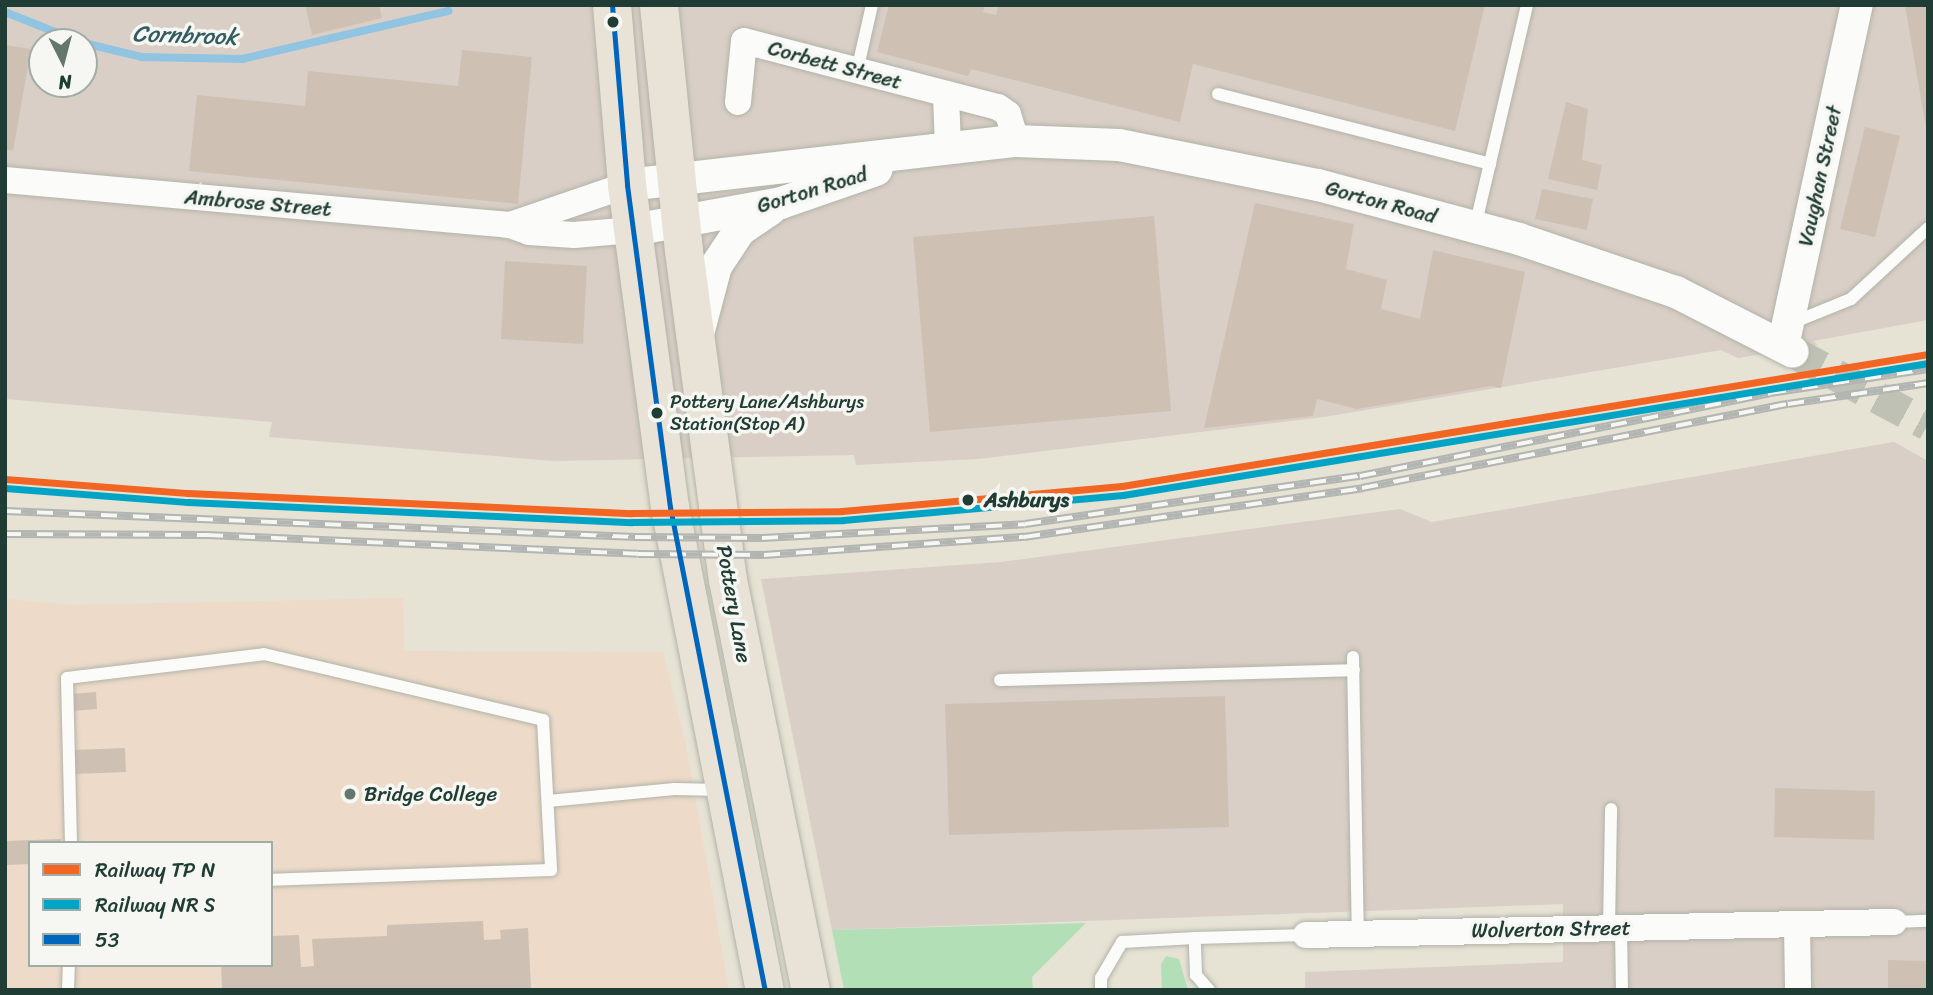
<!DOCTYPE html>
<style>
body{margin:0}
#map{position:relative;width:1933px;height:995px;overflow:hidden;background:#e6e2d4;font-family:Sriracha,sans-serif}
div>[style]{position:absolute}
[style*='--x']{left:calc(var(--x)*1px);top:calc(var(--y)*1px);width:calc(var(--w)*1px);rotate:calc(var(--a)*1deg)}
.built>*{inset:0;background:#eddac8}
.industrial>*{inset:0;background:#d9cfc6}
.green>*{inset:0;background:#b2dfb6}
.stream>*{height:8px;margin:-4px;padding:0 4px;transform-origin:4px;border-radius:4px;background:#91c4e1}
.building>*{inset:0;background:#cec1b4}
.tertiary-tunnel>*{height:32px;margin-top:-16px;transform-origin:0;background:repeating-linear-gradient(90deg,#bec1b4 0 32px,transparent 0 48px)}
.roads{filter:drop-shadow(0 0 2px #b2b3a9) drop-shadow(0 0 2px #b2b3a9)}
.service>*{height:12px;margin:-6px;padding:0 6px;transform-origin:6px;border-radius:6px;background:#fbfbf9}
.minor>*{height:26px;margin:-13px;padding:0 13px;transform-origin:13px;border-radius:13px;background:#fbfbf9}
.tertiary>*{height:32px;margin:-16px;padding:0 16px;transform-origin:16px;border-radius:16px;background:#fbfbf9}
.trunk>*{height:38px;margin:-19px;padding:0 19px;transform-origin:19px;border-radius:19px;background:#e9e2d6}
.rail>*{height:8px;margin-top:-4px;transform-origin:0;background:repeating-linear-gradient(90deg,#f6f6f2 0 16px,#b2b5b2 0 32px);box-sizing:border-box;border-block:2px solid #b2b5b2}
.bus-1>*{height:5px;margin:-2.5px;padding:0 2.5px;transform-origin:2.5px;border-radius:2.5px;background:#0065bd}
.rail-1>*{height:7px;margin:-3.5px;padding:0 3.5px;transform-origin:3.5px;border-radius:3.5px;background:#f26522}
.rail-2>*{height:7px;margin:-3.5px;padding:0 3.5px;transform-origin:3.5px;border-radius:3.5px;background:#02a4c6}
.dots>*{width:19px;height:19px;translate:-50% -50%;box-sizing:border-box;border:4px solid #f6f6f2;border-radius:50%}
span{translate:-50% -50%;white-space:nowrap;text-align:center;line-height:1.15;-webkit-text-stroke:7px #f6f6f2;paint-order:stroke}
.bus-label{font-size:19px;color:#1f3d34}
.left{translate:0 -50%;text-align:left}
.street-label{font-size:21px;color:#1f3d34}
.stop-label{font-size:21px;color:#1f3d34;font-weight:700}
.poi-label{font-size:21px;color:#1f3d34}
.water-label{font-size:23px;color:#325c60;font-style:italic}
.frame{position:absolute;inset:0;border:7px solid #1f3d34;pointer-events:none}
.legend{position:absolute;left:28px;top:841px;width:245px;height:126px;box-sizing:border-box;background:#f6f6f2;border:2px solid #a0aca6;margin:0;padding:9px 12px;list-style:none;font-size:21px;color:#1f3d34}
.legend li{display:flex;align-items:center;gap:14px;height:35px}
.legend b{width:35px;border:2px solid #a0aca6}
.north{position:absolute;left:28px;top:28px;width:70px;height:70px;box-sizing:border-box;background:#f6f6f2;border:2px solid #a0aca6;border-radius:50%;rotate:174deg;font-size:19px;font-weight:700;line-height:28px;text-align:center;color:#1f3d34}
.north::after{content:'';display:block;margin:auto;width:24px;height:32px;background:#65776c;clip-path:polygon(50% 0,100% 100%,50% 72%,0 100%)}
</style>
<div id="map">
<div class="built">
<div style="clip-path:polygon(evenodd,403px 598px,404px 651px,663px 652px,686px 746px,729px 990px,5px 990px,5px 599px,71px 605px,403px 598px,30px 843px,271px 843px,271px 965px,30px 965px,30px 843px)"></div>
</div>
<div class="industrial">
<div style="clip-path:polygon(evenodd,5px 5px,1928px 5px,1928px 320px,1813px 341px,1818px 345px,1738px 358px,1721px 350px,1324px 417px,978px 459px,856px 465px,854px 455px,553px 461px,269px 437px,272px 422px,5px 399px,5px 5px,42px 42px,84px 42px,84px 84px,42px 84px,42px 42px)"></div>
<div style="clip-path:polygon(1894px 442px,1928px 461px,1928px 990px,1305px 990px,1305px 972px,1563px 962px,1563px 904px,832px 930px,761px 579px,1001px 562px,1400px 509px,1432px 522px)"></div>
</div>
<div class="green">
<div style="clip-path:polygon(1086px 923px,1032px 977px,1033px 990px,844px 990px,832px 930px)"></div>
<div style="clip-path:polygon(1166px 956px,1179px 959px,1188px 990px,1162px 990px,1161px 964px)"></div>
</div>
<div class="stream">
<div style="--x:5;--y:12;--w:81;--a:21.8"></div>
<div style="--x:84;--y:43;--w:60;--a:13.6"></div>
<div style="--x:142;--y:57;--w:100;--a:1.1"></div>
<div style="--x:242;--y:59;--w:212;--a:-13.1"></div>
</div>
<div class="building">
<div style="clip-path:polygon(305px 5px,379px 5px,382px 18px,312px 35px)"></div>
<div style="clip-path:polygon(889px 5px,985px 5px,983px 12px,996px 15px,999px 5px,1485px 5px,1455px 131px,1193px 64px,1180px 122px,971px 69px,968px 76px,877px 52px)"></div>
<div style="clip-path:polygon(1905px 5px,1928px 5px,1928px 128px,1926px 128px)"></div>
<div style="clip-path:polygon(5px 45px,31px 49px,13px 151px,5px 149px)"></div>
<div style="clip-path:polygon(462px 50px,532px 57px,518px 204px,189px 171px,197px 95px,305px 106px,308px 71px,458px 86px)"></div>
<div style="clip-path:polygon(1566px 102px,1588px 109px,1582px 160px,1602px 165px,1597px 190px,1548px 179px)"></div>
<div style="clip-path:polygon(1865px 127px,1900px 136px,1875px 237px,1840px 229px)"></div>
<div style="clip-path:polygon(1542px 189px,1593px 199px,1587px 230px,1535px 219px)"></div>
<div style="clip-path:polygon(1255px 203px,1354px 224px,1346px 269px,1387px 280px,1381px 309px,1420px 319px,1433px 250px,1525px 272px,1501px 388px,1491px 386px,1357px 409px,1317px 399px,1313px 416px,1204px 428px)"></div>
<div style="clip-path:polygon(1154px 216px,1171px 411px,930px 432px,913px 237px)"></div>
<div style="clip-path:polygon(505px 261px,587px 266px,583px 344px,501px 339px)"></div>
<div style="clip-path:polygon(96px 692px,97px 709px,72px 711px,71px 694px)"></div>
<div style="clip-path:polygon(1225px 696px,1229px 827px,949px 835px,945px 704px)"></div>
<div style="clip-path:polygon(125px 748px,126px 772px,74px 774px,73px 750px)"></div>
<div style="clip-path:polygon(1775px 788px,1875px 791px,1874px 840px,1774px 837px)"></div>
<div style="clip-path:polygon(61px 839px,61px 843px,30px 843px,30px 864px,5px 865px,5px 841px)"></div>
<div style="clip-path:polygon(483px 921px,484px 940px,501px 939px,500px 930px,528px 928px,531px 988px,222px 990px,221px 965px,271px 965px,271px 936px,299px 935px,301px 967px,314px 966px,312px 939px,387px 936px,387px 925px)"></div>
<div style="clip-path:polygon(1888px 960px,1928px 961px,1928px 990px,1888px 990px)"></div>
</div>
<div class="tertiary-tunnel">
<div style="--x:1793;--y:352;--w:153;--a:28.4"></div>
</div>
<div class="roads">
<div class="service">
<div style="--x:857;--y:71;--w:68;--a:-77.2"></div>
<div style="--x:1218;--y:94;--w:281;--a:14.4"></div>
<div style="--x:1475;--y:227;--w:228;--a:-76.8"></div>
<div style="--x:1792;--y:323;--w:64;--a:-22.1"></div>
<div style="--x:1851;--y:299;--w:105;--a:-42.7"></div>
<div style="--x:1353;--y:657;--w:276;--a:89"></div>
<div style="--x:1000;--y:680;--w:354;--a:-1.6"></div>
<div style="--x:548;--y:801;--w:127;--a:-5.4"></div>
<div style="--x:674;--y:789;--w:48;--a:1.2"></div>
<div style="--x:71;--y:843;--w:165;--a:-91.4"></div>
<div style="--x:67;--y:678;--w:198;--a:-6.9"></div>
<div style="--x:264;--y:654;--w:287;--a:13.3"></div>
<div style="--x:543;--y:720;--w:150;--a:86.9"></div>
<div style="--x:551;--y:870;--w:280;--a:178"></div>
<div style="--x:1894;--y:922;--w:34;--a:-2"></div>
<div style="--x:1609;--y:928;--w:119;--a:-89"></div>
<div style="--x:1621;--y:928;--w:62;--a:89.1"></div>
<div style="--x:68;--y:990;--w:25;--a:-88"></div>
<div style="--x:1101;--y:990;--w:12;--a:-90"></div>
<div style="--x:1101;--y:978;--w:42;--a:-59.7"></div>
<div style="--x:1122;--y:942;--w:73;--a:-3.1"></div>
<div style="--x:1209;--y:990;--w:20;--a:-131"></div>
<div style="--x:1196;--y:975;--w:37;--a:-92"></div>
<div style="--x:1195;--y:938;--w:111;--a:-1.5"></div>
</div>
<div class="minor">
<div style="--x:946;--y:94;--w:55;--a:87.9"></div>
<div style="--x:738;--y:102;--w:61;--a:-84.4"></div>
<div style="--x:744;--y:41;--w:262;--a:14.6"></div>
<div style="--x:998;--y:107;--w:12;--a:35"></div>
<div style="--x:1008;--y:114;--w:28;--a:73"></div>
<div style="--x:5;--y:180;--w:507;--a:5.09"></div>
<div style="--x:510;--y:225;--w:20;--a:20"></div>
<div style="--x:529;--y:232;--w:45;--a:3.8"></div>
<div style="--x:574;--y:235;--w:59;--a:-4.8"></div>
<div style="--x:510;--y:225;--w:124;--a:-18.9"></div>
<div style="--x:1797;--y:924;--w:66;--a:89.1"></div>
<div style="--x:1306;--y:935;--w:588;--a:-1.27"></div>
</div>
<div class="tertiary">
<div style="--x:627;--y:185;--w:391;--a:-6.5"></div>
<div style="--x:1016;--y:141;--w:103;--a:2.2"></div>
<div style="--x:1119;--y:145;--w:203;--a:11.4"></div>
<div style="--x:1318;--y:185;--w:208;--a:15"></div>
<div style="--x:1519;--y:239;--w:166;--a:18.7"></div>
<div style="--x:1676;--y:292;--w:131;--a:27.1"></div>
<div style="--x:633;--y:230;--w:150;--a:-10.3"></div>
<div style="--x:781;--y:203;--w:101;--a:-19.2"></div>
<div style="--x:698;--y:334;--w:70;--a:-75.2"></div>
<div style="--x:716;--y:266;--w:43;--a:-56.3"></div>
<div style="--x:740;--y:230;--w:37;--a:-34"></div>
<div style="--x:1783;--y:346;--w:349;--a:-77.8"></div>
</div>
<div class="trunk">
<div style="--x:612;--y:5;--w:181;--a:85.2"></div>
<div style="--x:627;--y:185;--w:325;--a:82.4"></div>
<div style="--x:670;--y:507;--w:492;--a:78.9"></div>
<div style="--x:659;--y:5;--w:247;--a:84.2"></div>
<div style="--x:684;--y:251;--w:332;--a:82.4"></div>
<div style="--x:728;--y:580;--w:418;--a:78.6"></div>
</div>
</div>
<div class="rail">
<div style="--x:5;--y:511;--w:631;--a:2.36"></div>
<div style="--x:635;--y:537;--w:127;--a:0.5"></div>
<div style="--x:762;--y:538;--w:263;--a:-3"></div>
<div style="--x:1025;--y:524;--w:338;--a:-8.2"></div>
<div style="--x:1360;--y:476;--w:418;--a:-11.4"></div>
<div style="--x:1770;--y:393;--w:160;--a:-8.6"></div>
<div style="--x:5;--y:534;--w:202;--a:0.3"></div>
<div style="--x:207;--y:535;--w:431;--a:2.5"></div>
<div style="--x:638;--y:554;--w:126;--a:0.5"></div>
<div style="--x:764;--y:555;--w:261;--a:-4"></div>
<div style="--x:1024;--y:537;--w:342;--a:-8.2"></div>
<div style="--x:1362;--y:488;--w:434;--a:-11.2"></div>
<div style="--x:1788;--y:404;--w:142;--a:-8.5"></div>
</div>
<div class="bus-1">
<div style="--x:612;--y:5;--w:181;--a:85.2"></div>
<div style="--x:627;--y:185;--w:325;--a:82.4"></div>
<div style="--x:670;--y:507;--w:492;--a:78.9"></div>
</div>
<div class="rail-1">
<div style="--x:5;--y:479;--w:184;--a:4.4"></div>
<div style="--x:188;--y:493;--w:444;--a:2.6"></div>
<div style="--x:632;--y:513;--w:210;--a:-0.5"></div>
<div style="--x:842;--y:511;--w:281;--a:-5.1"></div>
<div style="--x:1122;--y:486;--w:817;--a:-9.3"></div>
</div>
<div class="rail-2">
<div style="--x:5;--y:488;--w:184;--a:4.4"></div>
<div style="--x:188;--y:502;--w:444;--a:2.6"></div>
<div style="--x:632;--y:522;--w:211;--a:-0.5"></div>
<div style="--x:843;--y:520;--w:281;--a:-5.1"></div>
<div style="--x:1123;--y:495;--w:816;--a:-9.31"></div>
</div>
<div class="dots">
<div style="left:613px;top:22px;background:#1f3d34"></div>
<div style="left:657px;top:413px;background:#1f3d34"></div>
<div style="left:968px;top:500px;background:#1f3d34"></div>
<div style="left:350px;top:794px;background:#65776c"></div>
</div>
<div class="bus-label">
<span class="left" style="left:670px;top:413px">Pottery Lane/Ashburys<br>Station(Stop A)</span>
</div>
<div class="street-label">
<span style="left:835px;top:65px;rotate:15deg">Corbett Street</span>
<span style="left:1820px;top:176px;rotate:-78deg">Vaughan Street</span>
<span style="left:812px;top:190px;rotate:-17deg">Gorton Road</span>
<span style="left:1381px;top:202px;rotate:15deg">Gorton Road</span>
<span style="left:258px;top:203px;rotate:5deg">Ambrose Street</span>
<span style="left:734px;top:604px;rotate:80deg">Pottery Lane</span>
<span style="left:1551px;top:929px;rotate:-1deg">Wolverton Street</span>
</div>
<div class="stop-label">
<span class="left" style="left:984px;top:500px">Ashburys</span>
</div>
<div class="poi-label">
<span class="left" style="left:364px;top:794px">Bridge College</span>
</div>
<div class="water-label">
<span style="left:185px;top:36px;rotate:2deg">Cornbrook</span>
</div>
<div class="frame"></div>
<ul class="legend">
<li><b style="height:9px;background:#f26522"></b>Railway TP N</li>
<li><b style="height:9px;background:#02a4c6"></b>Railway NR S</li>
<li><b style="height:9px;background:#0065bd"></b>53</li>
</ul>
<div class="north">N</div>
</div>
